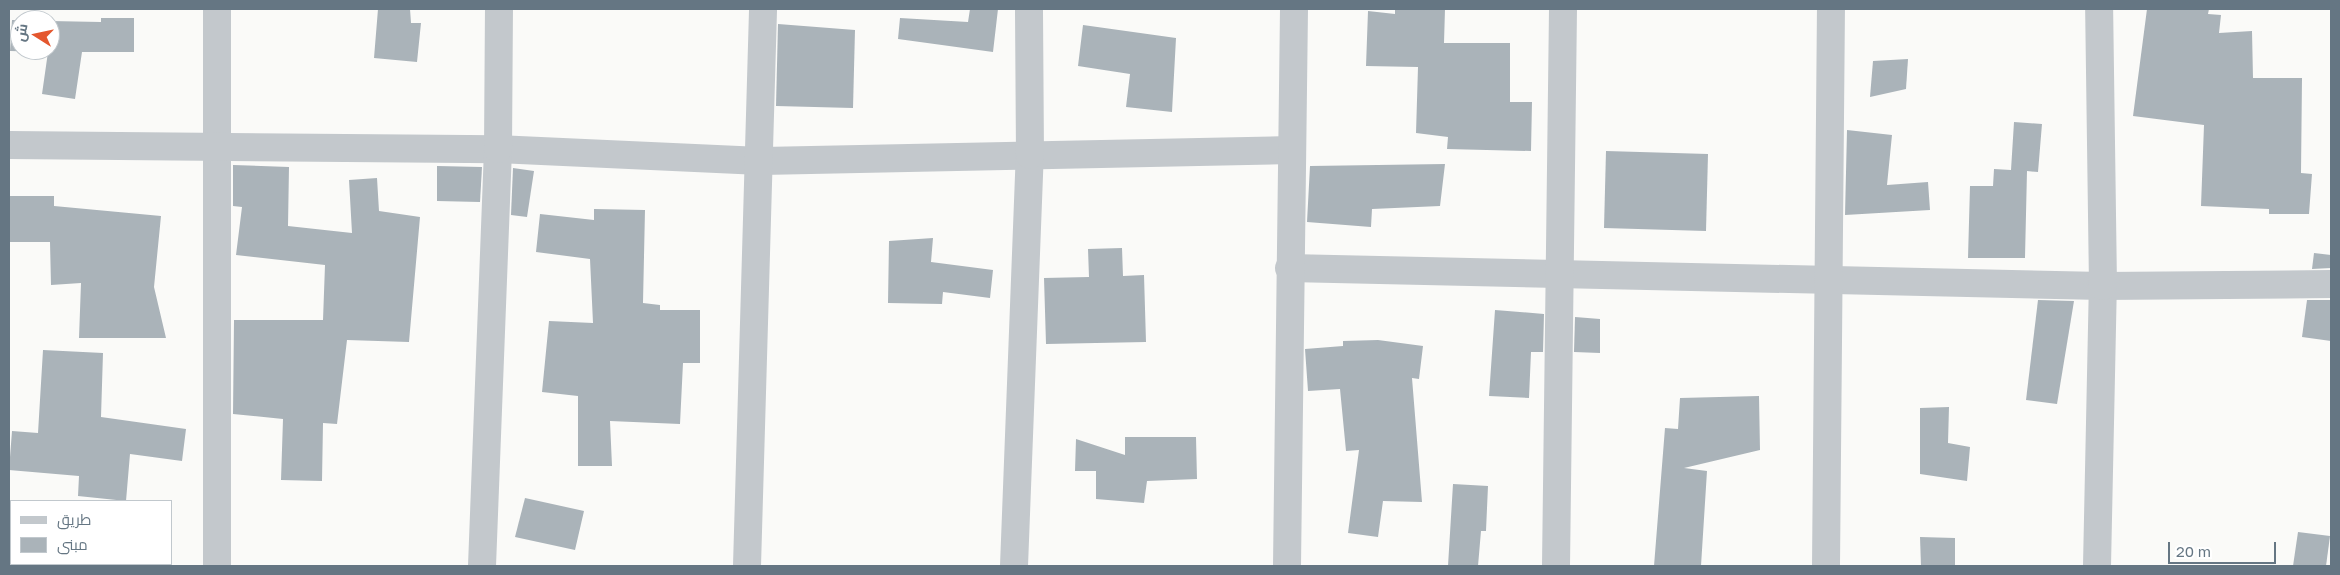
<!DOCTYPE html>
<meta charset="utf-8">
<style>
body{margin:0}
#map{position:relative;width:2340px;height:575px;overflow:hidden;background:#fafaf8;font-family:"Golos Text",Cairo,sans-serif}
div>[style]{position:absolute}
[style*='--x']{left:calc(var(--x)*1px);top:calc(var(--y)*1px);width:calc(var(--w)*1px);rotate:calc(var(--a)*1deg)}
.building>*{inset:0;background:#aab3b9}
.minor>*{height:28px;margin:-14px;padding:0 14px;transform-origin:14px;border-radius:14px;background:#c3c8cc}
span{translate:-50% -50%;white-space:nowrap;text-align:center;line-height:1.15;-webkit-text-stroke:5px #fff;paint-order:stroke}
.frame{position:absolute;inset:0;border:10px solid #657683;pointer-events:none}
.legend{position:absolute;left:10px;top:500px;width:162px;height:65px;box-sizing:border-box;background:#fff;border:1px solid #c1c8cd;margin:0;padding:6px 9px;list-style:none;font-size:15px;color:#657683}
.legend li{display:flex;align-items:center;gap:10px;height:25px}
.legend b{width:25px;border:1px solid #c1c8cd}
.north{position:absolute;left:10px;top:10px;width:50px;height:50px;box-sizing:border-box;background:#fff;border:1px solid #c1c8cd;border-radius:50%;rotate:280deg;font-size:14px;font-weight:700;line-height:20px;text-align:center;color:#657683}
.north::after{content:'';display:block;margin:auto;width:18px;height:22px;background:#e4572e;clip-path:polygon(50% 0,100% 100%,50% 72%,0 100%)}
.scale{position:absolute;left:2168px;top:542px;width:108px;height:22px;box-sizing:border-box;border:2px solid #657683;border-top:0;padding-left:6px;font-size:15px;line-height:18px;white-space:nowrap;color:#657683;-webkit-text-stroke:4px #fff;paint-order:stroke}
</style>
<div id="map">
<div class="building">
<div style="clip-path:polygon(378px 9px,410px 9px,411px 23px,421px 23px,417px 62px,374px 58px)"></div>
<div style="clip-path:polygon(970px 9px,998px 9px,993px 52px,898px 39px,900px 18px,968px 22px)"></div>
<div style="clip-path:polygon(1395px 9px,1445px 9px,1444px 43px,1510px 43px,1510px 102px,1532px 102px,1531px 151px,1447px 149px,1448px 137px,1416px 133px,1418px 67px,1366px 66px,1368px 11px,1395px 14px)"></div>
<div style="clip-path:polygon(2147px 9px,2209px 9px,2208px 14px,2221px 15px,2219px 33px,2252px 31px,2253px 78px,2302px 78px,2301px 173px,2312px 174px,2309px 214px,2269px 214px,2269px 209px,2201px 206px,2204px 125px,2133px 116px)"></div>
<div style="clip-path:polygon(101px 18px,134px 18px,134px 52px,82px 52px,75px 99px,42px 94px,48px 52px,10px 51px,12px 20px,30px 20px,20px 20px,20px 50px,50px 50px,50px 21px,101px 22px)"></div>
<div style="clip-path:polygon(778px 24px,855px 30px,853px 108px,776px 106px)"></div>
<div style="clip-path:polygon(1083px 25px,1176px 38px,1172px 112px,1126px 107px,1130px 74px,1078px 66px)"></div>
<div style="clip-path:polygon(1908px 59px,1906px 89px,1870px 97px,1873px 61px)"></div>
<div style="clip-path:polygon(2014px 122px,2042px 124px,2038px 172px,2027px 171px,2025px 258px,1968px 258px,1970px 186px,1993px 186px,1994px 169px,2011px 170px)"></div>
<div style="clip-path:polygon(1847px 130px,1892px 135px,1887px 185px,1928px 182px,1930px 210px,1845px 215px)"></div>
<div style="clip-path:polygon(1606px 151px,1708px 154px,1706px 231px,1604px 228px)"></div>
<div style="clip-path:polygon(1445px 164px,1440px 206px,1372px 209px,1371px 227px,1307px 222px,1310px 166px)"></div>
<div style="clip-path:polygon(233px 165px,289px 167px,288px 226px,352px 233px,349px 180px,377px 178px,379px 211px,420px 217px,409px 342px,347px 340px,337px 424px,323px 423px,322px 481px,281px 480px,283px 419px,233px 414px,234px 320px,323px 320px,325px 265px,236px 255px,242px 207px,233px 206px)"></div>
<div style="clip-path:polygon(437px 166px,482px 167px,480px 202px,437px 201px)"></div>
<div style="clip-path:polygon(513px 168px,534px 171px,527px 217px,511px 215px)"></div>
<div style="clip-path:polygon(9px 196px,54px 196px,54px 206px,161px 216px,154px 287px,166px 338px,79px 338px,81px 283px,51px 285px,50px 242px,9px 242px)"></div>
<div style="clip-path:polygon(594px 209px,645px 210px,643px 303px,660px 305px,660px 310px,700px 310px,700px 363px,683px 363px,680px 424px,610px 421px,612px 466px,578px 466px,578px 396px,542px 392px,549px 321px,593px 323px,590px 259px,536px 252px,540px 214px,594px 220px)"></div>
<div style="clip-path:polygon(933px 238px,931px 262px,993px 270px,990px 298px,943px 292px,942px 304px,888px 303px,889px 241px)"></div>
<div style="clip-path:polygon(1122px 248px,1123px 276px,1144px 275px,1146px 342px,1046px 344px,1044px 278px,1089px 277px,1088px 249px)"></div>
<div style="clip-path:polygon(2314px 253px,2331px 255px,2331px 268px,2312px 269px)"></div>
<div style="clip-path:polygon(2038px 300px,2074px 301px,2057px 404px,2026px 400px)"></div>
<div style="clip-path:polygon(2307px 300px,2331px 300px,2331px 341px,2302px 337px)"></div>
<div style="clip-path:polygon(1495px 310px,1544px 314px,1543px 352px,1531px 352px,1529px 398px,1489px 396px)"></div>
<div style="clip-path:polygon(1575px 317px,1600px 319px,1600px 353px,1574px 352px)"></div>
<div style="clip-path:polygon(1378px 340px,1423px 346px,1419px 379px,1412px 378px,1422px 502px,1383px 501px,1378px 537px,1348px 533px,1359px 450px,1346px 451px,1340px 389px,1308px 391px,1305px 349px,1343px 346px,1343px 341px)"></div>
<div style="clip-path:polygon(43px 350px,103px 353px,101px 417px,186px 429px,182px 461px,130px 454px,126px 501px,78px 496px,79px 476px,9px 470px,12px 431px,38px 433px)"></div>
<div style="clip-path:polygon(1759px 396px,1760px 450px,1684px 468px,1707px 471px,1701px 566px,1654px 566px,1665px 428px,1678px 429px,1680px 398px)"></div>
<div style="clip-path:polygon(1949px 407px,1948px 443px,1970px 447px,1967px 481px,1920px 474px,1920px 408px)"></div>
<div style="clip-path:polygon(1125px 437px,1196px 437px,1197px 479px,1147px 481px,1144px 503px,1096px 499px,1096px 471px,1075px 471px,1076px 439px,1125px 455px)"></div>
<div style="clip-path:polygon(1453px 484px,1488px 486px,1486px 531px,1481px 531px,1478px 566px,1448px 566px)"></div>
<div style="clip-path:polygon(525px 498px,584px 511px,575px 550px,515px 537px)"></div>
<div style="clip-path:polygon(2298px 532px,2330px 536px,2326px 566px,2293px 566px)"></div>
<div style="clip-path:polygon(1920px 537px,1955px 538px,1955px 566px,1921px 566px)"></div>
</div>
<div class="minor">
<div style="--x:217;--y:9;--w:557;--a:90"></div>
<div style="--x:9;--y:145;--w:489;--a:0.5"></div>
<div style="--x:498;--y:149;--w:263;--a:2.6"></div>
<div style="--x:761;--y:161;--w:531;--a:-1.19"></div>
<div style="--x:1289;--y:268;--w:814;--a:1.27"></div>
<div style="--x:2103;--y:286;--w:228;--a:-0.5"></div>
<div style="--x:482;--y:566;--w:417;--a:-87.8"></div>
<div style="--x:498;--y:149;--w:140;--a:-89.6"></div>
<div style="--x:747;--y:566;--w:557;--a:-88.35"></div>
<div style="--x:1014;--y:566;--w:411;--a:-87.8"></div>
<div style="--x:1030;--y:155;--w:146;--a:-90.4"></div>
<div style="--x:1287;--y:566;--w:557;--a:-89.28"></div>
<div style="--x:1556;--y:566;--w:557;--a:-89.28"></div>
<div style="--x:1826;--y:566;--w:557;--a:-89.49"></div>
<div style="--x:2097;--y:566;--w:280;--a:-88.8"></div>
<div style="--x:2103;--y:286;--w:277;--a:-90.8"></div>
</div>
<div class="frame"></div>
<ul class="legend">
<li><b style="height:6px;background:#c3c8cc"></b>طريق</li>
<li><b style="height:14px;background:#aab3b9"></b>مبنى</li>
</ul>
<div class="north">ش</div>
<div class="scale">20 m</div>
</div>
